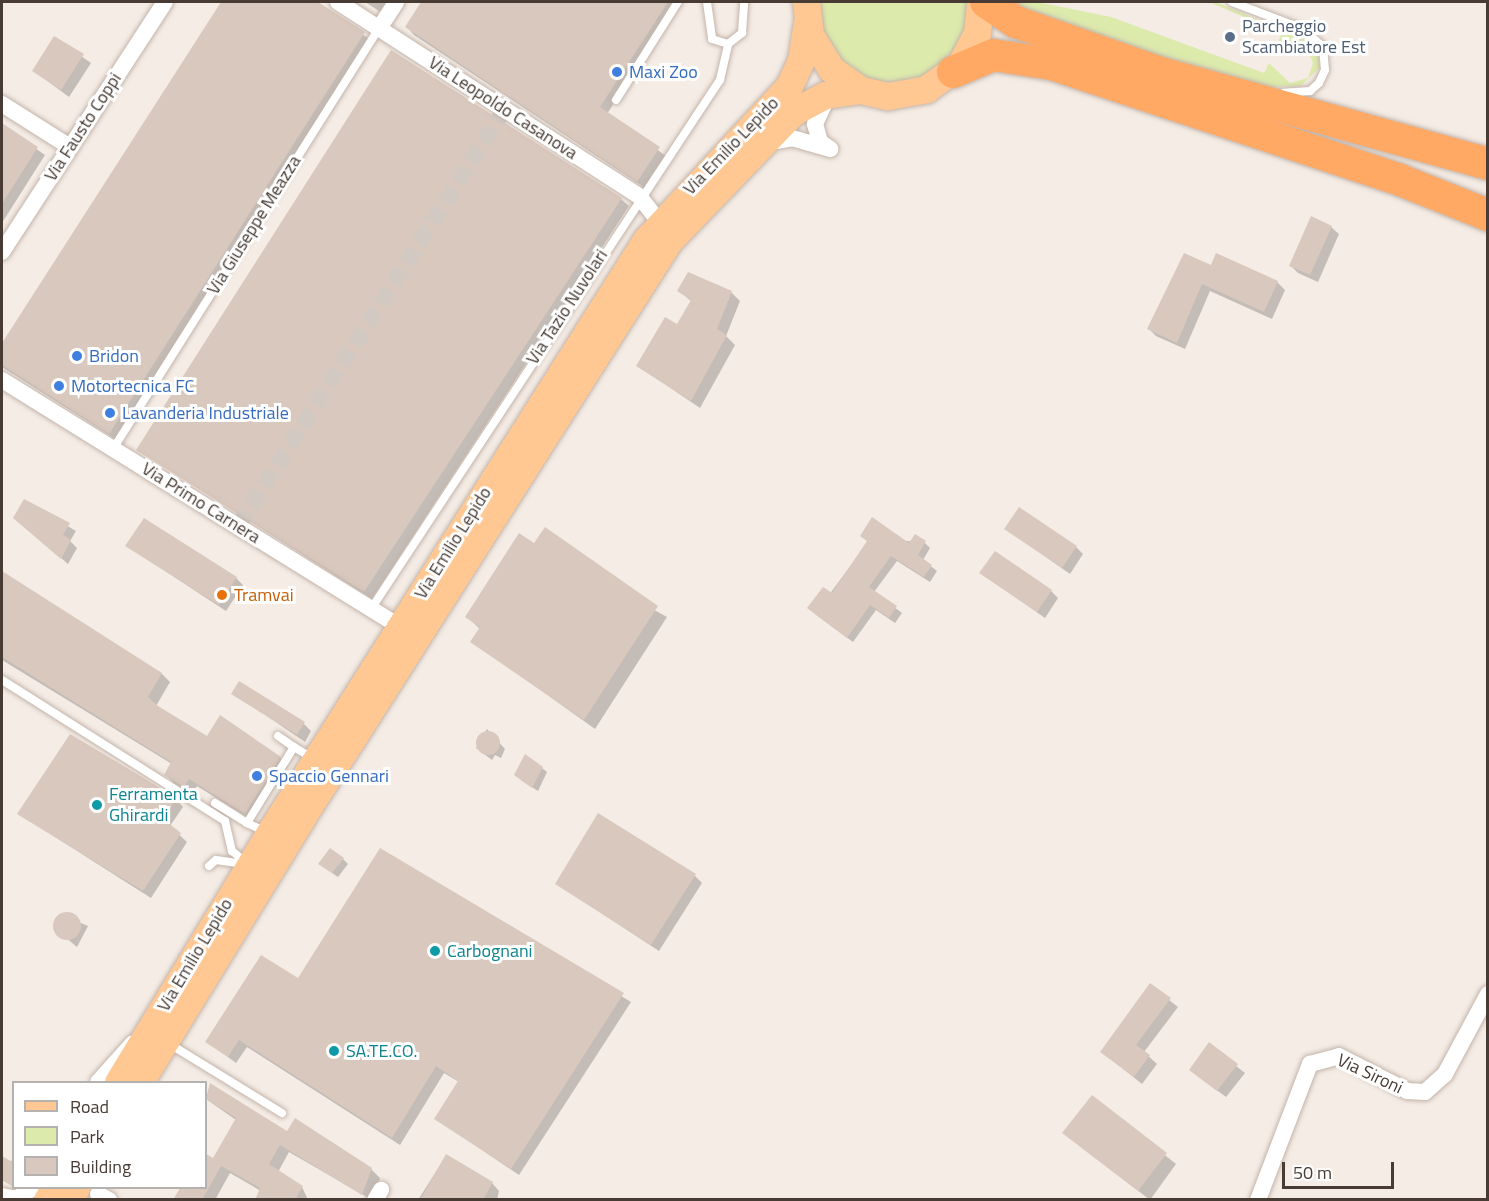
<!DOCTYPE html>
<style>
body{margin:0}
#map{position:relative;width:1489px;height:1201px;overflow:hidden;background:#f4ece5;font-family:"Titillium Web",sans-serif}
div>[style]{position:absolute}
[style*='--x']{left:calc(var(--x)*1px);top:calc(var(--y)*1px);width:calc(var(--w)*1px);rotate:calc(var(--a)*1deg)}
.green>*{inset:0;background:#dceaac}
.shadow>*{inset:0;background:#0003}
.building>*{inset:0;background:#d9c8bd}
.round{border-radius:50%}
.street-tunnel>*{height:16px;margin-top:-8px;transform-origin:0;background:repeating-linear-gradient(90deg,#d1c9c2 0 16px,transparent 0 24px)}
.roads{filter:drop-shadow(0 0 2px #c3b4aa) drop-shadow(0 0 2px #c3b4aa)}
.lane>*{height:8px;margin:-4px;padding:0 4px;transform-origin:4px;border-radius:4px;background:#fff}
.street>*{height:16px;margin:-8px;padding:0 8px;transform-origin:8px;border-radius:8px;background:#fff}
.primary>*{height:27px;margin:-13.5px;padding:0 13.5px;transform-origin:13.5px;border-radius:13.5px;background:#ffc893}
.highway>*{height:32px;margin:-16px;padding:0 16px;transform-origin:16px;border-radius:16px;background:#ffa965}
.dots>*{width:16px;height:16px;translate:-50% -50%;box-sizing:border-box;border:3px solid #fff;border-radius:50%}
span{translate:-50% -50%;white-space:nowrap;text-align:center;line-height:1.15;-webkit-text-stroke:6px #fff;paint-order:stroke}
.service-label{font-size:18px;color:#4e5e75}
.left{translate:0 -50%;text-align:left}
.shop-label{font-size:18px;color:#366cbe}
.street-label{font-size:18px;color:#473b34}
.food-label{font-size:18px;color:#c56008}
.culture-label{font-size:18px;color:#0d838f}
.frame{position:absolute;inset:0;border:3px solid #473b34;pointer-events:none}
.legend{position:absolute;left:12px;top:1081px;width:195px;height:108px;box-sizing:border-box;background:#fff;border:2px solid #b5b1ae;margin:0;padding:8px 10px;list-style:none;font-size:18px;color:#473b34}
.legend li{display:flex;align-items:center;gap:12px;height:30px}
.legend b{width:30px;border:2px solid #b5b1ae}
.scale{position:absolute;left:1282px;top:1162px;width:112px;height:27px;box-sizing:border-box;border:3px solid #473b34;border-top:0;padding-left:8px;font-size:18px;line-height:21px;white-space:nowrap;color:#473b34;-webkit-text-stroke:4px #fff;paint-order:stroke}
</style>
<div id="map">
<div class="green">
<div style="clip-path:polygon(817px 2px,972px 2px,962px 47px,913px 84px,863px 80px,826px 46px)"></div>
<div style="clip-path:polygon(1002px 2px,1037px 2px,1111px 17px,1264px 73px,1269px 63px,1290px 83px,1308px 78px,1313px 63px,1307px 49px,1276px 46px,1282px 33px,1209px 2px,1216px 2px,1308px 41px,1318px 53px,1320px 67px,1301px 86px,1271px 87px,1174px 63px)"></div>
</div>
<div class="shadow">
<div style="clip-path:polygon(223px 2px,315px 2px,371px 40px,117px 440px,2px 367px,2px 346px)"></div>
<div style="clip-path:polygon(365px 2px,397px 2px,387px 16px)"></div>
<div style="clip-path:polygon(424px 2px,680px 2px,607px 114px,666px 156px,645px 188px,414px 35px,407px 27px)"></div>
<div style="clip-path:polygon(55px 38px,91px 63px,69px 97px,34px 71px)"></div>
<div style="clip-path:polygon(2px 125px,45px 155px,2px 223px)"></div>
<div style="clip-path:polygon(621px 199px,629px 206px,372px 599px,138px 450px)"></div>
<div style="clip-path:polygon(1331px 227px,1339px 234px,1318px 282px,1298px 273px,1290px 265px)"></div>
<div style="clip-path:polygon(1211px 267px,1277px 282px,1285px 290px,1272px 319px,1210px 291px,1185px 349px,1156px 336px,1149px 329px)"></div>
<div style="clip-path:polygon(679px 291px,731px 292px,740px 301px,726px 336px,735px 345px,700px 408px,638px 366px,677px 326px,692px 302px)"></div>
<div style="clip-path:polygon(25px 501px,76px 531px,70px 541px,77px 548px,68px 564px,22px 524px)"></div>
<div style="clip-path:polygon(1006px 529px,1076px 547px,1083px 554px,1070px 574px)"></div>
<div style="clip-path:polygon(862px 536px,925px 543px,930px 548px,923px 560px,937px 571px,930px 582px,897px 561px,874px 592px,902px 613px,895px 623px,876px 610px,853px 642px,815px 614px,868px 542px)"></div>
<div style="clip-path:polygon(535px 545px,667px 617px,595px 729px,472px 641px,480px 629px,467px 617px)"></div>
<div style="clip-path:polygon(127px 546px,236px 578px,243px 585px,226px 611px)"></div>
<div style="clip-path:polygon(2px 573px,162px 674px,170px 682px,156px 706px,207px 738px,280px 758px,288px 766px,253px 821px,197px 786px,192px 794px,174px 783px,166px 775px,172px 764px,2px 660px)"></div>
<div style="clip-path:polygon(981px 573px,1051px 591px,1058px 598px,1045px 618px)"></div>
<div style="clip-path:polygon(233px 693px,304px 724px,311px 731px,305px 742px)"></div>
<div style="clip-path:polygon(487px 729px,505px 749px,501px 758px,495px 755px,492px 760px,476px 748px)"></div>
<div style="clip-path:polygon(542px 768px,547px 772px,538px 791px,521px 780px)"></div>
<div style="clip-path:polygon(176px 799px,183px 807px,170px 826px,187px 842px,151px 898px,19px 814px)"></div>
<div style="clip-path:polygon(381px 850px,631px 1002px,519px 1175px,436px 1119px,459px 1082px,444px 1073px,400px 1145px,247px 1047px,236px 1063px,206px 1041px,299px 980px)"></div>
<div style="clip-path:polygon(343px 859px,348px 864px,338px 877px,325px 868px)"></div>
<div style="clip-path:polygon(695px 876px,702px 883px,659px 951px,557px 884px)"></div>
<div style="clip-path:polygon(59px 914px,88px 926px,77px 947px,53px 927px)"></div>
<div style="clip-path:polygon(1150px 985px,1178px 1007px,1144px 1052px,1157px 1064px,1142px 1084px,1102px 1052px)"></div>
<div style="clip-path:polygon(1209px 1045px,1245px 1073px,1226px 1097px,1199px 1077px)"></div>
<div style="clip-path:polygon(210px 1085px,288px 1133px,371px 1169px,380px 1178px,372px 1200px,289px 1152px,278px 1172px,302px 1187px,308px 1200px,261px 1191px,230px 1173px,215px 1200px,177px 1200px,182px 1188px,206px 1188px,206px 1156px,213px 1160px,236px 1120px,206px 1099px)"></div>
<div style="clip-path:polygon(1092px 1097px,1176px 1164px,1150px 1200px,1064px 1133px)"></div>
<div style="clip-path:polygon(446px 1156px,492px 1183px,499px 1191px,497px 1200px,418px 1200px)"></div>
<div style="clip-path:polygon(2px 1157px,10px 1163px,14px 1157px,14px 1187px,2px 1180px)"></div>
</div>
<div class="building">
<div style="clip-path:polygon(221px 2px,318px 2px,365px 32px,109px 434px,2px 365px,2px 343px)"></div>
<div style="clip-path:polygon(421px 2px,668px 2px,600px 107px,660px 147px,637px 182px,405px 27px)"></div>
<div style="clip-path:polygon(54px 36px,84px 54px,61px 90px,32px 71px)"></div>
<div style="clip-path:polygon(391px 50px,622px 198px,364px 592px,136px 450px)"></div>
<div style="clip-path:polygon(2px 123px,38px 147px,2px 204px)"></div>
<div style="clip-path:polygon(1311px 216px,1332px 226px,1310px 275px,1289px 266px)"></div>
<div style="clip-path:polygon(1184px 253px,1211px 265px,1216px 253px,1278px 281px,1264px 312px,1202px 284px,1177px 343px,1147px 329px)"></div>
<div style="clip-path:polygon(688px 272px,732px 291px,717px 329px,727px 335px,691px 401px,636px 366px,665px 317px,677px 324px,691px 300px,677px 291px)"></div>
<div style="clip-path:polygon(24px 499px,70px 523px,63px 535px,71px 540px,61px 559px,13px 518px)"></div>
<div style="clip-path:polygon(1019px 507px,1077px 546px,1062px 568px,1004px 529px)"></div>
<div style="clip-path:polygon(872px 517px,909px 543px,915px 534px,926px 541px,918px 555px,932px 565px,924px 577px,891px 556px,869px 587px,897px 606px,889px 618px,870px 605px,847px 638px,807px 608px,823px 587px,832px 593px,867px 541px,860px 536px)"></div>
<div style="clip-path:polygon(144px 518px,237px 577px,219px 605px,125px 546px)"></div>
<div style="clip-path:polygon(545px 527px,658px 606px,584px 720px,470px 642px,480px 627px,465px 617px,519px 533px,534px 543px)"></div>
<div style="clip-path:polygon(995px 551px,1052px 590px,1037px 612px,979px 573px)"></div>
<div style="clip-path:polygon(2px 571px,162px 673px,148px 697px,158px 706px,207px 736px,220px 715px,281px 757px,245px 814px,189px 779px,184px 787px,164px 775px,171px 762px,2px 657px)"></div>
<div style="clip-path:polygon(239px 681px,305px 722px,297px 735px,231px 694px)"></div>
<div class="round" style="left:476px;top:731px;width:24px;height:24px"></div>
<div style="clip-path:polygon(70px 734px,177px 798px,163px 819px,181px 833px,143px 891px,17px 814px)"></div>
<div style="clip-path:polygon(525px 754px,543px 767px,532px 788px,514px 775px)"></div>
<div style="clip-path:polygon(598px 813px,696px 874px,651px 945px,555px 884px)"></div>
<div style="clip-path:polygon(330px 848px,344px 858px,332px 873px,318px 864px)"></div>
<div style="clip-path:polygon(380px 848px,624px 993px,511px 1169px,434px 1119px,458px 1081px,436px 1066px,392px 1138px,239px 1040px,228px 1057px,205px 1042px,261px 955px,298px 978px)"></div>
<div class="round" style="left:53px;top:912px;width:28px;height:28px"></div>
<div style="clip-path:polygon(1150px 983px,1171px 998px,1136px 1045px,1150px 1055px,1134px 1077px,1100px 1052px)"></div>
<div style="clip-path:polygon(1209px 1042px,1238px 1064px,1217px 1091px,1189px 1070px)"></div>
<div style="clip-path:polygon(210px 1083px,287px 1131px,295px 1118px,372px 1168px,362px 1195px,280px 1145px,269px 1164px,303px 1186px,295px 1200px,255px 1200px,260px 1188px,221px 1166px,202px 1200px,173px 1200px,180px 1188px,206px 1188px,206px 1154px,213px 1158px,236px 1118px,206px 1099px)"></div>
<div style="clip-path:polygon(1092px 1095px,1167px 1153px,1138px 1191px,1062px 1133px)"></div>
<div style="clip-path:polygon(446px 1154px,493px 1182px,483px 1200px,420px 1200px)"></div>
<div style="clip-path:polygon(2px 1156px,14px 1163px,14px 1187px,2px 1179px)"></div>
</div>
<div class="street-tunnel">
<div style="--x:238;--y:526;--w:494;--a:-57.4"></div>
</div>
<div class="roads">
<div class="lane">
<div style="--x:707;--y:2;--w:37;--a:82"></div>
<div style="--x:712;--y:39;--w:17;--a:17"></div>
<div style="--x:1232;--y:2;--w:76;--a:20.8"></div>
<div style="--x:1303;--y:29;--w:27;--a:42"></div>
<div style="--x:1323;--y:47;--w:23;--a:85"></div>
<div style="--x:1325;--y:70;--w:14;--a:115"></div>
<div style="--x:1319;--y:83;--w:12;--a:138"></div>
<div style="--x:1310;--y:91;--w:26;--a:176"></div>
<div style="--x:616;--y:100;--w:116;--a:-57.7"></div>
<div style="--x:113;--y:449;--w:499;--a:-57.7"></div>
<div style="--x:371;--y:609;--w:634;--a:-56.59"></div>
<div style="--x:720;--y:80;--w:37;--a:-77"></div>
<div style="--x:728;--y:44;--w:18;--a:-38"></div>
<div style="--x:742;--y:33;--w:31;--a:-86"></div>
<div style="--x:2;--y:680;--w:264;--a:32.3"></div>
<div style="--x:225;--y:821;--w:31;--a:77"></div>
<div style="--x:232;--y:851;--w:19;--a:39"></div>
<div style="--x:278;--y:736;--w:19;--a:35"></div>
<div style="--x:215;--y:803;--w:38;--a:32"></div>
<div style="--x:267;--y:832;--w:22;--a:-156"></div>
<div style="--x:247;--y:823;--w:89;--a:-58.3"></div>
<div style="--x:294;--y:747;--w:21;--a:31"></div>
<div style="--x:209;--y:866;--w:9;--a:-41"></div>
<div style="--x:216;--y:860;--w:30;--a:8"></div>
<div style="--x:168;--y:1043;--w:134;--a:31.6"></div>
</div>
<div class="street">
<div style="--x:338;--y:2;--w:358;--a:32.8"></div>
<div style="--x:639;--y:196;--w:33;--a:52"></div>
<div style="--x:380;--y:27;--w:30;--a:-57"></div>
<div style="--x:828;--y:96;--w:31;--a:115"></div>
<div style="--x:815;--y:124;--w:19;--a:74"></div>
<div style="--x:820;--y:142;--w:11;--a:34"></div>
<div style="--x:2;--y:104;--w:80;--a:32.3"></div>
<div style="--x:765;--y:143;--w:27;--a:-10"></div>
<div style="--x:792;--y:138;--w:40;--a:16"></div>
<div style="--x:2;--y:252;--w:298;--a:-56.9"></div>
<div style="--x:2;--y:380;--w:468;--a:31.8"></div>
<div style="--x:98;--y:1082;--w:52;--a:-48.1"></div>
<div style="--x:98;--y:1194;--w:13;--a:29"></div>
<div style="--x:2;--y:1196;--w:14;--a:12"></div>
<div style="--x:16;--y:1199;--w:20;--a:-33"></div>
<div style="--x:375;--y:1200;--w:12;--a:-59"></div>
<div style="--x:1258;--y:1200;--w:146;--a:-69.1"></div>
<div style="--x:1310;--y:1064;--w:30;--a:-15"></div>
<div style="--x:1339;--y:1056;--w:76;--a:27.2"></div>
<div style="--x:1407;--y:1091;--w:18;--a:3"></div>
<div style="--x:1425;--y:1092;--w:27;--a:-42"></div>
<div style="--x:1445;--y:1074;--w:91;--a:-61.7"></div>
</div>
<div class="primary">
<div style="--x:806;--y:2;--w:33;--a:83"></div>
<div style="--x:810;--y:35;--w:40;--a:58"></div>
<div style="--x:831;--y:69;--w:37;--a:35"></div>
<div style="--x:861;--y:90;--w:28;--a:13"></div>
<div style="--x:888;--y:96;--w:39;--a:-10"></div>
<div style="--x:926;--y:89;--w:42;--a:-35.2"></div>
<div style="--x:960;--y:65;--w:36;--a:-62"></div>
<div style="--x:977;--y:33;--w:31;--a:-84"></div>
<div style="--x:118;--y:1082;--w:293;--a:-58.7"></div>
<div style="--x:270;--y:832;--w:701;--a:-57.58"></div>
<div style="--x:646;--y:240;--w:210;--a:-47.1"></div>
<div style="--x:789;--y:86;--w:29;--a:-65"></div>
<div style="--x:801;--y:60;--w:37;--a:-81"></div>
<div style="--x:140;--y:1082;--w:308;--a:-58.5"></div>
<div style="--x:301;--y:819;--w:685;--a:-57.52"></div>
<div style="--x:669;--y:241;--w:179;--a:-46.1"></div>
<div style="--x:793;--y:112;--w:36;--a:-28"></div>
<div style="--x:825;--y:95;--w:36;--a:-8"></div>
<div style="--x:47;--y:1200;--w:14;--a:-60"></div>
<div style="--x:69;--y:1200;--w:14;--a:-60"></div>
</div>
<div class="highway">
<div style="--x:986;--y:2;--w:36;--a:34"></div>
<div style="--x:1016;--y:22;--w:157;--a:19.4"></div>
<div style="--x:1164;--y:74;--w:336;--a:15.5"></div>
<div style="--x:953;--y:72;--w:43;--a:-23"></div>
<div style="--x:993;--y:55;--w:60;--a:8.7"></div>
<div style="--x:1052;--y:64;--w:367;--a:18.4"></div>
<div style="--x:1400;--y:180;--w:95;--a:21.7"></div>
</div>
</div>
<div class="dots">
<div style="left:1230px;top:37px;background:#5c6f8a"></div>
<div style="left:617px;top:72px;background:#3f7fe0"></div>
<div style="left:77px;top:356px;background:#3f7fe0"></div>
<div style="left:59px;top:386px;background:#3f7fe0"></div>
<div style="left:110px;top:413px;background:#3f7fe0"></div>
<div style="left:222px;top:595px;background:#e8710a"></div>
<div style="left:257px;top:776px;background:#3f7fe0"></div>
<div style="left:97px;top:805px;background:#0f9aa8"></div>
<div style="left:435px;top:951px;background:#0f9aa8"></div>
<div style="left:334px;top:1051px;background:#0f9aa8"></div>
</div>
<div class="service-label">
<span class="left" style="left:1242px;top:37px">Parcheggio<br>Scambiatore Est</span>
</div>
<div class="shop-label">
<span class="left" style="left:629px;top:72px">Maxi Zoo</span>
<span class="left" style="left:89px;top:356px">Bridon</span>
<span class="left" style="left:71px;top:386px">Motortecnica FC</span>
<span class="left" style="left:122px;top:413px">Lavanderia Industriale</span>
<span class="left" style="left:269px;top:776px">Spaccio Gennari</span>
</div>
<div class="street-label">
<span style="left:503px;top:108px;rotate:33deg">Via Leopoldo Casanova</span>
<span style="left:83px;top:127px;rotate:-57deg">Via Fausto Coppi</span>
<span style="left:731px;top:146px;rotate:-46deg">Via Emilio Lepido</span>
<span style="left:254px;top:225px;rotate:-58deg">Via Giuseppe Meazza</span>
<span style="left:567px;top:307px;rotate:-57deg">Via Tazio Nuvolari</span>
<span style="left:201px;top:503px;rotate:32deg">Via Primo Carnera</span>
<span style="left:453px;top:543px;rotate:-58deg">Via Emilio Lepido</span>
<span style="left:195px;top:955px;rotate:-59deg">Via Emilio Lepido</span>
<span style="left:1370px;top:1074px;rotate:25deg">Via Sironi</span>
</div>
<div class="food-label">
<span class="left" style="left:234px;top:595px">Tramvai</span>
</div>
<div class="culture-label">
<span class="left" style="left:109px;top:805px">Ferramenta<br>Ghirardi</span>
<span class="left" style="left:447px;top:951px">Carbognani</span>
<span class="left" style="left:346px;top:1051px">SA.TE.CO.</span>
</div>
<div class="frame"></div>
<ul class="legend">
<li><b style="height:8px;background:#ffc893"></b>Road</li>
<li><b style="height:16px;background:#dceaac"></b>Park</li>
<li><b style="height:16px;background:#d9c8bd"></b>Building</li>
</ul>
<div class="scale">50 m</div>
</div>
